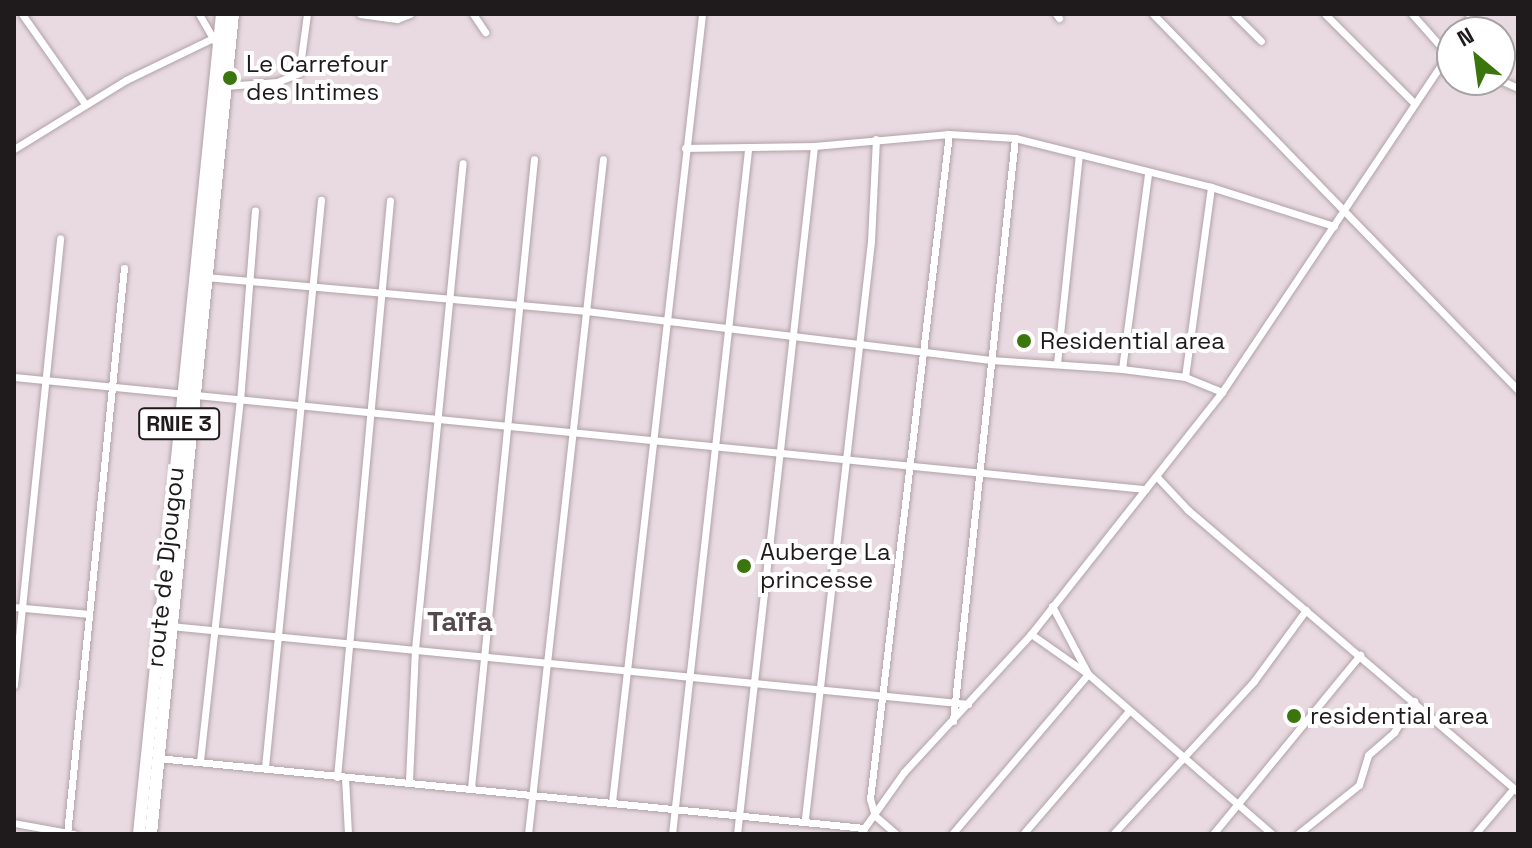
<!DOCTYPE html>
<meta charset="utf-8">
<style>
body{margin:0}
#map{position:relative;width:1532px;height:848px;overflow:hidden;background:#e9dae1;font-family:"Space Grotesk",sans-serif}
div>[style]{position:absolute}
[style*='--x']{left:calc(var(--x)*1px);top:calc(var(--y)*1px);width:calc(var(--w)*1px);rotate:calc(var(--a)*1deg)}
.roads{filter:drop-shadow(0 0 2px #b0a2a8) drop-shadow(0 0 2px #b0a2a8)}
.street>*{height:7px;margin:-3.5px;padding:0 3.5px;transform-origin:3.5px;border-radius:3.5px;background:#fff}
.highway>*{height:12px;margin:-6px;padding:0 6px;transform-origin:6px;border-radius:6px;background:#fff}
.dots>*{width:22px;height:22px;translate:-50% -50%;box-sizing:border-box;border:4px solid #fff;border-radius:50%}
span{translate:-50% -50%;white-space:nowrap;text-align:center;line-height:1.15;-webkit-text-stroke:8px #fff;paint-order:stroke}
.shield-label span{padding:2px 6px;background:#fff;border:2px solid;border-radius:6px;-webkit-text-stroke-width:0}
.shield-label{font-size:22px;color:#1f1a1c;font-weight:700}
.poi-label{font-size:24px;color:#1f1a1c}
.left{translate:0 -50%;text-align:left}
.street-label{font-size:24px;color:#1f1a1c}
.quarter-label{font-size:28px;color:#55494e;font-weight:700}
.frame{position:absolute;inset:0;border:16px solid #1f1a1c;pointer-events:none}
.north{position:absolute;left:1436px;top:16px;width:80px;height:80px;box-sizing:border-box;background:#fff;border:2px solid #a5a3a4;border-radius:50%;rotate:331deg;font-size:22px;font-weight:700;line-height:32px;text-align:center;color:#1f1a1c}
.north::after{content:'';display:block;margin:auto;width:28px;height:36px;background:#3a760d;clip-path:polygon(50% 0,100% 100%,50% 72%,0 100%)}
</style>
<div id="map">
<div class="roads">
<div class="street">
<div style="--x:22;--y:14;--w:110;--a:55"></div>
<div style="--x:199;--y:14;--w:32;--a:60"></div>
<div style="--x:360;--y:14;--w:37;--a:8"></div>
<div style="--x:397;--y:19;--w:14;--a:-21"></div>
<div style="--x:473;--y:14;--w:22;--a:56"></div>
<div style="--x:1056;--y:14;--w:5;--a:53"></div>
<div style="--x:1153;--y:14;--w:524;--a:45.85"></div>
<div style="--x:1234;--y:14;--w:38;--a:45"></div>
<div style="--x:1325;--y:14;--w:127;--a:45"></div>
<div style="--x:1412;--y:14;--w:57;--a:48.5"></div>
<div style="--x:1461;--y:32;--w:21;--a:-61"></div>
<div style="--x:1500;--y:80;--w:20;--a:24"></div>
<div style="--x:226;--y:86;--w:51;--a:-4.5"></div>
<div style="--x:277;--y:82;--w:24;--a:-22"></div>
<div style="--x:299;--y:73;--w:60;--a:-82.3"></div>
<div style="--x:685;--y:148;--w:129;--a:-0.9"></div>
<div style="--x:14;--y:149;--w:132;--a:-31.6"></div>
<div style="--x:126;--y:80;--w:97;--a:-25.8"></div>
<div style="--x:206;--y:277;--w:382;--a:5.1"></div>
<div style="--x:586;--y:311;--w:408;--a:6.9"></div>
<div style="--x:991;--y:360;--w:131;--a:3.9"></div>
<div style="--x:1122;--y:369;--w:64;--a:7.2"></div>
<div style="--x:1185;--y:377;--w:40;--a:22"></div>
<div style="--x:1057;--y:363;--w:209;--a:-84"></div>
<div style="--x:1122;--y:369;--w:197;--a:-82.4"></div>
<div style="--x:14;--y:377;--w:1137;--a:5.66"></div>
<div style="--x:1185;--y:377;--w:192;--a:-82.2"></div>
<div style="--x:1157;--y:477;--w:45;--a:46.8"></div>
<div style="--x:1188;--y:510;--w:434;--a:40.5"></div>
<div style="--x:14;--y:607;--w:75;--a:5.3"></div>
<div style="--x:170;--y:626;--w:802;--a:5.58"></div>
<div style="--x:1031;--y:634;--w:70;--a:35.1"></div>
<div style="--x:1088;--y:674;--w:244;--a:41"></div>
<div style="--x:14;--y:685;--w:449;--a:-84.1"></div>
<div style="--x:953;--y:721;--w:586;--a:-83.93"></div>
<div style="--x:157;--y:758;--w:711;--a:5.65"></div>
<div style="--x:200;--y:761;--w:362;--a:-83.7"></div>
<div style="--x:240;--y:401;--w:191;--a:-85.5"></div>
<div style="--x:265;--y:767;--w:570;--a:-84.36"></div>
<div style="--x:337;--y:777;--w:579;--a:-84.75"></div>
<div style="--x:345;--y:778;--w:56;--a:86.9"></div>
<div style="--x:409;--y:781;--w:132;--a:-87.4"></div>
<div style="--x:415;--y:649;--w:488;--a:-84.4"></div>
<div style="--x:471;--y:788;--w:632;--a:-84.28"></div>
<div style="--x:612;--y:802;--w:793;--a:-83.48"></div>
<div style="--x:805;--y:818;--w:581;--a:-83.47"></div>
<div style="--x:871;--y:241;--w:102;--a:-87.2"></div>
<div style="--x:14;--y:823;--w:61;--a:10.4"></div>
<div style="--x:67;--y:834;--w:569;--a:-84.25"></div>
<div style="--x:528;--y:834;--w:679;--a:-83.66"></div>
<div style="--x:672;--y:834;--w:688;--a:-83.66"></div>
<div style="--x:737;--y:834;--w:692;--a:-83.61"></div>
<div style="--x:814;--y:146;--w:136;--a:-5.1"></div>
<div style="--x:949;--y:134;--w:66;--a:3.5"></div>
<div style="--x:1015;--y:138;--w:202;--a:14"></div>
<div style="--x:1211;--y:187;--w:129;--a:17.6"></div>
<div style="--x:860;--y:834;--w:76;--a:-54.6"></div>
<div style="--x:904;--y:772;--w:188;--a:-47.4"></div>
<div style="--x:1031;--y:634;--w:308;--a:-51.7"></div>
<div style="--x:1222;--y:392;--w:413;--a:-56.2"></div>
<div style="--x:896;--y:834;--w:28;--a:-139"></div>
<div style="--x:875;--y:816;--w:18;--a:-106"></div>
<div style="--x:870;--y:799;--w:670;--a:-83.23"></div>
<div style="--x:952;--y:834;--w:210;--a:-49.6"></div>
<div style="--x:1088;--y:674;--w:77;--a:-117.9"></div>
<div style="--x:1023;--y:834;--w:160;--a:-49.3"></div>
<div style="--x:1113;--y:834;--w:208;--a:-47.3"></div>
<div style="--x:1254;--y:681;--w:88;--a:-53.8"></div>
<div style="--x:1213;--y:834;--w:232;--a:-50.6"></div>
<div style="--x:1298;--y:834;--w:78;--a:-38.8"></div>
<div style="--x:1359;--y:785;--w:31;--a:-73"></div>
<div style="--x:1368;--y:755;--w:35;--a:-41"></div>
<div style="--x:1394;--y:732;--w:37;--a:-57"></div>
<div style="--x:1475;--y:834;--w:60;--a:-49.7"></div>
</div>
<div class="highway">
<div style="--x:139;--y:834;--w:824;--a:-84.22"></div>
<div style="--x:151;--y:834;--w:824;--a:-84.29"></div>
</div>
</div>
<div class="dots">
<div style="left:230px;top:78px;background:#3a760d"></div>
<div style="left:1024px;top:341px;background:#3a760d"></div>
<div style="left:744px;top:566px;background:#3a760d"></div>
<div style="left:1294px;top:716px;background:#3a760d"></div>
</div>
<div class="shield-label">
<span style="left:179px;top:424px">RNIE 3</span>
</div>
<div class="poi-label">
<span class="left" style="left:246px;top:78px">Le Carrefour<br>des Intimes</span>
<span class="left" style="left:1040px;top:341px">Residential area</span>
<span class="left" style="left:760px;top:566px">Auberge La<br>princesse</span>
<span class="left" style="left:1310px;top:716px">residential area</span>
</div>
<div class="street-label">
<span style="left:165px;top:567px;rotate:-84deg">route de Djougou</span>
</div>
<div class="quarter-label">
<span style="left:460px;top:621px">Taïfa</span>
</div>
<div class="frame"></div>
<div class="north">N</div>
</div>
